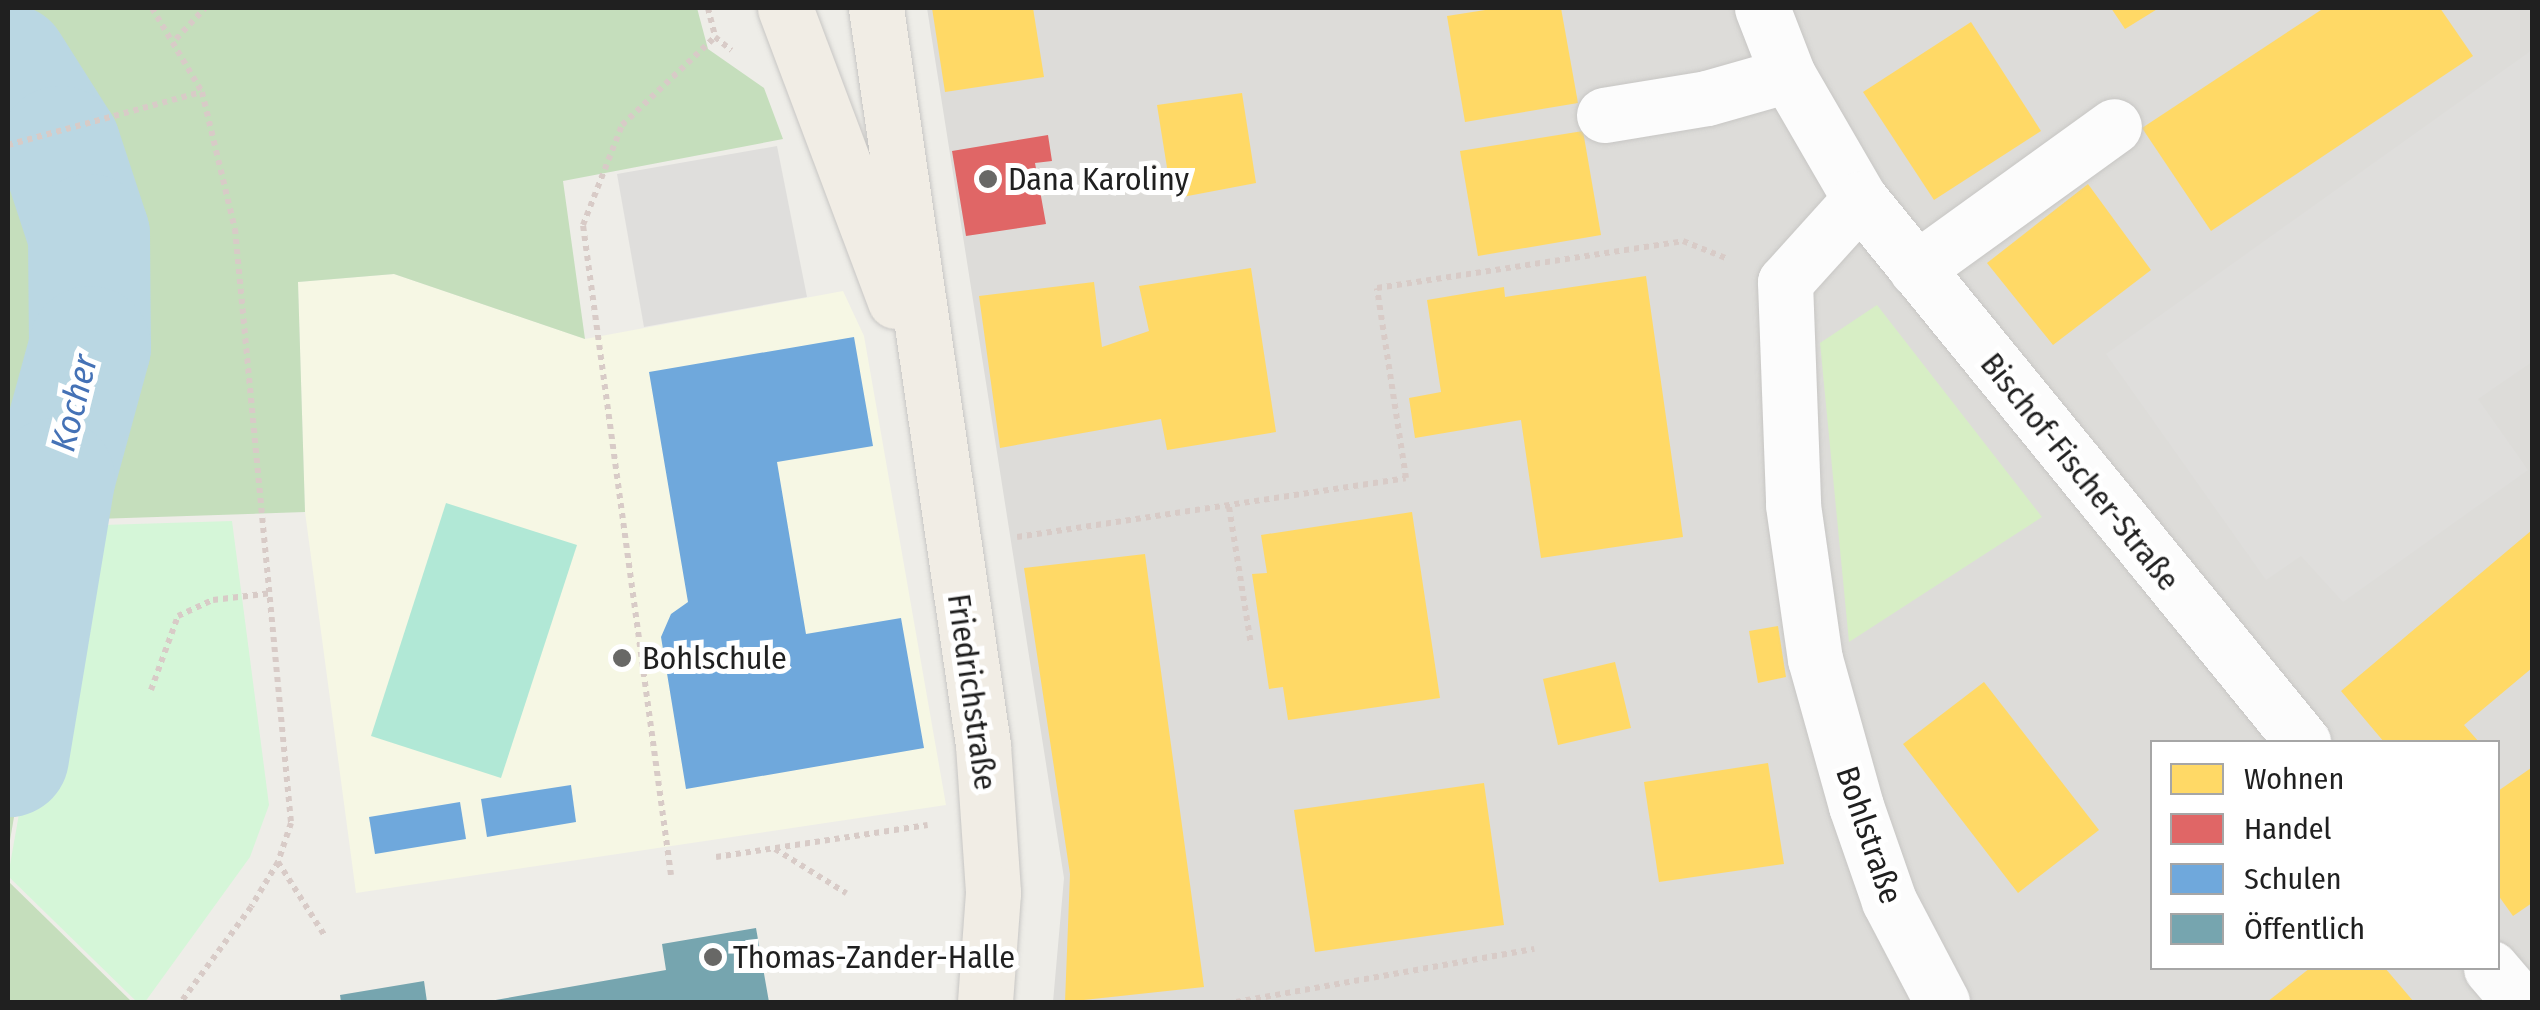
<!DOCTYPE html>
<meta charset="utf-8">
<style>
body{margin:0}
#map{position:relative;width:2540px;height:1010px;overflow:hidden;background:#eeede8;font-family:"Fira Sans Condensed",sans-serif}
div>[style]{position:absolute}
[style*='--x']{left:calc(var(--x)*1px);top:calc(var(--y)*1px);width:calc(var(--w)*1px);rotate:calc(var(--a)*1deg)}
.residential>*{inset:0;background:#dddcd9}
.education>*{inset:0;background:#f6f7e4}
.grass>*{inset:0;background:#d7eec5}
.forest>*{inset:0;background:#c5debc}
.park>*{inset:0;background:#d5f6d8}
.pitch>*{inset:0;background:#b1e8d6}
.parking>*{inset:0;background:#dfdedc}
.homes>*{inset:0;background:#ffd966}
.shops>*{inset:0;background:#e06666}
.schools>*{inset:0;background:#6fa8dc}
.public>*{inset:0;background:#76a5af}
.river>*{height:122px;margin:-61px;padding:0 61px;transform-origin:61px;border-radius:61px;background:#bad7e3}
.path>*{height:6px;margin-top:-3px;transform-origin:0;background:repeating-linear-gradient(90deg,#d8cbc7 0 5px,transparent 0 10px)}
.roads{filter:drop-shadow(0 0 2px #c7c6c4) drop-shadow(0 0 2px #c7c6c4)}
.minor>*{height:55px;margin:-27.5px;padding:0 27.5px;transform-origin:27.5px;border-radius:27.5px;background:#fcfcfc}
.major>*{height:55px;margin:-27.5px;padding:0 27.5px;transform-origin:27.5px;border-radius:27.5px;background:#f1ede5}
.dots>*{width:28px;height:28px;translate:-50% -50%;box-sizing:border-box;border:5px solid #fff;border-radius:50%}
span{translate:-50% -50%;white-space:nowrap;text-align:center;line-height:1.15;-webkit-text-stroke:10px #fff;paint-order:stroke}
.poi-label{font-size:32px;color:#202020}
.left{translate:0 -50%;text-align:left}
.street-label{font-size:32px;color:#202020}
.water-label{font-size:35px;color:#4572b6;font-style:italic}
.frame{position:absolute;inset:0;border:10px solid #202020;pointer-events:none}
.legend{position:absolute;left:2150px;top:740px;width:350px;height:230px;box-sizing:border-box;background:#fff;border:2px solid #a6a6a6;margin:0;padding:12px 18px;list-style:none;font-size:30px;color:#202020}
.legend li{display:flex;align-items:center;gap:20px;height:50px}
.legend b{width:50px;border:2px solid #a6a6a6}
</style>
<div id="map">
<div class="residential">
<div style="clip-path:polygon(evenodd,927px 8px,2532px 8px,2532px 1002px,1053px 1002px,1064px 878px,927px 8px,2152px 742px,2498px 742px,2498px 968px,2152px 968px,2152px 742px)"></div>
</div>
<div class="education">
<div style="clip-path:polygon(394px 274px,585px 339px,843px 291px,864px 336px,946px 805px,356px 893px,305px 512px,298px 282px)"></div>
</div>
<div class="grass">
<div style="clip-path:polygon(1877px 305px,2042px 517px,1849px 642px,1820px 343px)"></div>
</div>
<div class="forest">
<div style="clip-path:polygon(8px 8px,697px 8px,708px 49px,764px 88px,783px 139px,563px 181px,585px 339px,394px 274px,298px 282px,305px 512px,65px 520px,8px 852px)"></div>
<div style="clip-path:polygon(8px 881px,132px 1002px,8px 1002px)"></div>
</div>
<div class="park">
<div style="clip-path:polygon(232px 521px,269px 805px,250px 857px,145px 1002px,137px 1002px,8px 876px,70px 526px)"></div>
</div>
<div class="pitch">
<div style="clip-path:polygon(446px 503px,577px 545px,501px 778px,371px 736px)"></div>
</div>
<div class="parking">
<div style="clip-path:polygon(2532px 50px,2532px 362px,2478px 399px,2528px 470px,2343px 602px,2301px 556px,2266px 580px,2106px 354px)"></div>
<div style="clip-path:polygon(777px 146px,807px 297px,644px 327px,617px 174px)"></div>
</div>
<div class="homes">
<div style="clip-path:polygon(932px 8px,1033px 8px,1044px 77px,945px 92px)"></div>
<div style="clip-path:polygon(1498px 8px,1561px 8px,1578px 103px,1465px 122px,1447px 16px)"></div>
<div style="clip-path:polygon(2111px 8px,2159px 8px,2125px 29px)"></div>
<div style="clip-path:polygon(2324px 8px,2440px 8px,2473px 56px,2211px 231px,2142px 128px)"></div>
<div style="clip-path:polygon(1971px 22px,2041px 131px,1934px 200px,1863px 92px)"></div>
<div style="clip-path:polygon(1242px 93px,1256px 183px,1172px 199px,1157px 105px)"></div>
<div style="clip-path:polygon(1583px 131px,1601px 235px,1478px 256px,1460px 151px)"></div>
<div style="clip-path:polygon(2088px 184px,2151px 270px,2053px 345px,1987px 263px)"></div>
<div style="clip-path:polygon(1251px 268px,1276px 432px,1167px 450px,1161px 419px,1000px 448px,979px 296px,1094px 282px,1102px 347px,1149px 331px,1139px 286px)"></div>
<div style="clip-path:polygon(1646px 276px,1683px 537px,1541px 558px,1521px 420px,1415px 438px,1409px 398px,1441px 392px,1427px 300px,1504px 287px,1505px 297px)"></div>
<div style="clip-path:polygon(1412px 512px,1440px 698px,1288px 720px,1283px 687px,1269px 689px,1252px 574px,1267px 573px,1261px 535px)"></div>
<div style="clip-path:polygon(2532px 530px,2532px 668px,2464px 725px,2479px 742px,2384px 742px,2341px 691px)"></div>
<div style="clip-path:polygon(1145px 554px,1204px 987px,1065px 1002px,1070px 874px,1024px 568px)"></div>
<div style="clip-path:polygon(1778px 626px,1786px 677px,1758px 683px,1749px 631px)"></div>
<div style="clip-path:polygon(1615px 662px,1631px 728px,1558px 745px,1543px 679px)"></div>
<div style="clip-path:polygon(1984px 682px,2099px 830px,2018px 893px,1903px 744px)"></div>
<div style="clip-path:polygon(1768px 763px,1784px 864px,1659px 882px,1644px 782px)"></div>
<div style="clip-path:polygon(2531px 768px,2532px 903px,2513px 916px,2498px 895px,2498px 791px)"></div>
<div style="clip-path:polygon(1484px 783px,1504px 925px,1315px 952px,1294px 810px)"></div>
<div style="clip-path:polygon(2310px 968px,2385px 968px,2414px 1002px,2267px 1002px)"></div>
</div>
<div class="shops">
<div style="clip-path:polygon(1048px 135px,1052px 161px,1035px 163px,1046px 224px,966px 236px,952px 151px)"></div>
</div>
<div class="schools">
<div style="clip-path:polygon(854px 337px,873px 446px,777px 462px,806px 634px,901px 618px,924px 748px,686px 789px,661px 637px,671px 614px,688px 602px,649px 372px)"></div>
<div style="clip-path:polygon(571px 785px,576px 822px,487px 837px,481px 799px)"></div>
<div style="clip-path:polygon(460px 802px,466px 839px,375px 854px,369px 817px)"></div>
</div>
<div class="public">
<div style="clip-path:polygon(756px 928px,769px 1002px,484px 1002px,666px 970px,662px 944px)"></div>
<div style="clip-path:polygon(424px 981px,427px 1002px,341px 1002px,340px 995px)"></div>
</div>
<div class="river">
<div style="--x:8;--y:65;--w:97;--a:57.6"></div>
<div style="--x:60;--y:147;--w:93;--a:71.8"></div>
<div style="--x:89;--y:235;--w:112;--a:89.5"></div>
<div style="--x:90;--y:347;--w:137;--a:105.3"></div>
<div style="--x:54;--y:479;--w:281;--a:99.4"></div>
</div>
<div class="path">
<div style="--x:152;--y:8;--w:98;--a:59.2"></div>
<div style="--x:202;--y:92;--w:141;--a:76.5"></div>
<div style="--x:235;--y:229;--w:597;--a:84.61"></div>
<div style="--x:291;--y:823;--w:41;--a:108.4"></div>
<div style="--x:278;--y:862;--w:52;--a:121"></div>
<div style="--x:251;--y:907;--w:118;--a:126.4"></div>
<div style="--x:708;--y:8;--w:30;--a:76"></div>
<div style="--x:715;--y:37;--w:21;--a:39"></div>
<div style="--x:176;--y:39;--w:42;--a:-46.9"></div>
<div style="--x:8;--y:145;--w:201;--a:-15.3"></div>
<div style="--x:1229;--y:507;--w:139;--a:80.9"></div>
<div style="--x:1017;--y:537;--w:393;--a:-8.6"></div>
<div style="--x:1406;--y:478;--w:192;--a:-98.7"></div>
<div style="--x:1377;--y:288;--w:310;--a:-8.7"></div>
<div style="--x:1683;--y:241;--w:48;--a:21.8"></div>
<div style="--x:151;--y:690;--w:79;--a:-70"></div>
<div style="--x:178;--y:616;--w:38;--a:-25"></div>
<div style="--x:213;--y:600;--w:59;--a:-6.8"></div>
<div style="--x:775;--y:849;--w:84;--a:31.8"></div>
<div style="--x:716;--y:857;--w:214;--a:-8.6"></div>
<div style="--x:278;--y:862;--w:88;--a:57.6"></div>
<div style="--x:671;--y:875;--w:656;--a:-97.71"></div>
<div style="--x:583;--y:225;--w:107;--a:-68.7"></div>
<div style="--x:622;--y:125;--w:128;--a:-43.4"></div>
<div style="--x:1236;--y:1002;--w:303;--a:-10.1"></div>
</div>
<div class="roads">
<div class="minor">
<div style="--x:1762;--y:8;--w:72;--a:68.8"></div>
<div style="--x:1788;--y:75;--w:143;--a:59.9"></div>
<div style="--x:1860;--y:199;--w:701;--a:50.79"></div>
<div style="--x:1604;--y:115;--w:104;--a:-9.4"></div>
<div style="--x:1707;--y:98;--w:84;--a:-15.9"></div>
<div style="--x:1860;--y:199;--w:112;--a:132.1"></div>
<div style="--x:1785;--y:282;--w:223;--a:87.9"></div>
<div style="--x:1793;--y:505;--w:156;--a:81.9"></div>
<div style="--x:1815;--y:659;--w:153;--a:74.4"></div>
<div style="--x:1856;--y:806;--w:101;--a:70.8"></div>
<div style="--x:1889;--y:901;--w:114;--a:62.3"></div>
<div style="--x:1916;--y:269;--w:244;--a:-35.8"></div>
<div style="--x:2491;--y:968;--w:45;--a:49.5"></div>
</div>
<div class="major">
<div style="--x:785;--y:8;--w:313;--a:69.4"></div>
<div style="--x:876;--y:8;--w:745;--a:81.74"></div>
<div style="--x:983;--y:745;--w:148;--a:86.1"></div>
<div style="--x:993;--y:893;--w:109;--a:94.2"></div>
</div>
</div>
<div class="dots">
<div style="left:988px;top:179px;background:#686866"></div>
<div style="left:622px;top:658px;background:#686866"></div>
<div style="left:713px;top:957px;background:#686866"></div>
</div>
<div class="poi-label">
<span class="left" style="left:1008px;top:179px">Dana Karoliny</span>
<span class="left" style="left:642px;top:658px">Bohlschule</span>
<span class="left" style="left:733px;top:957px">Thomas-Zander-Halle</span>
</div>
<div class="street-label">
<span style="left:2080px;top:472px;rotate:51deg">Bischof-Fischer-Straße</span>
<span style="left:972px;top:692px;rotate:82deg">Friedrichstraße</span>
<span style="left:1869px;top:835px;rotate:71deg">Bohlstraße</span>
</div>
<div class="water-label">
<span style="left:74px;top:403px;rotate:-76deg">Kocher</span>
</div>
<div class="frame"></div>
<ul class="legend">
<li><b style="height:28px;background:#ffd966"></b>Wohnen</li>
<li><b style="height:28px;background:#e06666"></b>Handel</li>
<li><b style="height:28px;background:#6fa8dc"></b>Schulen</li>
<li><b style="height:28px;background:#76a5af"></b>Öffentlich</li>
</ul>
</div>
